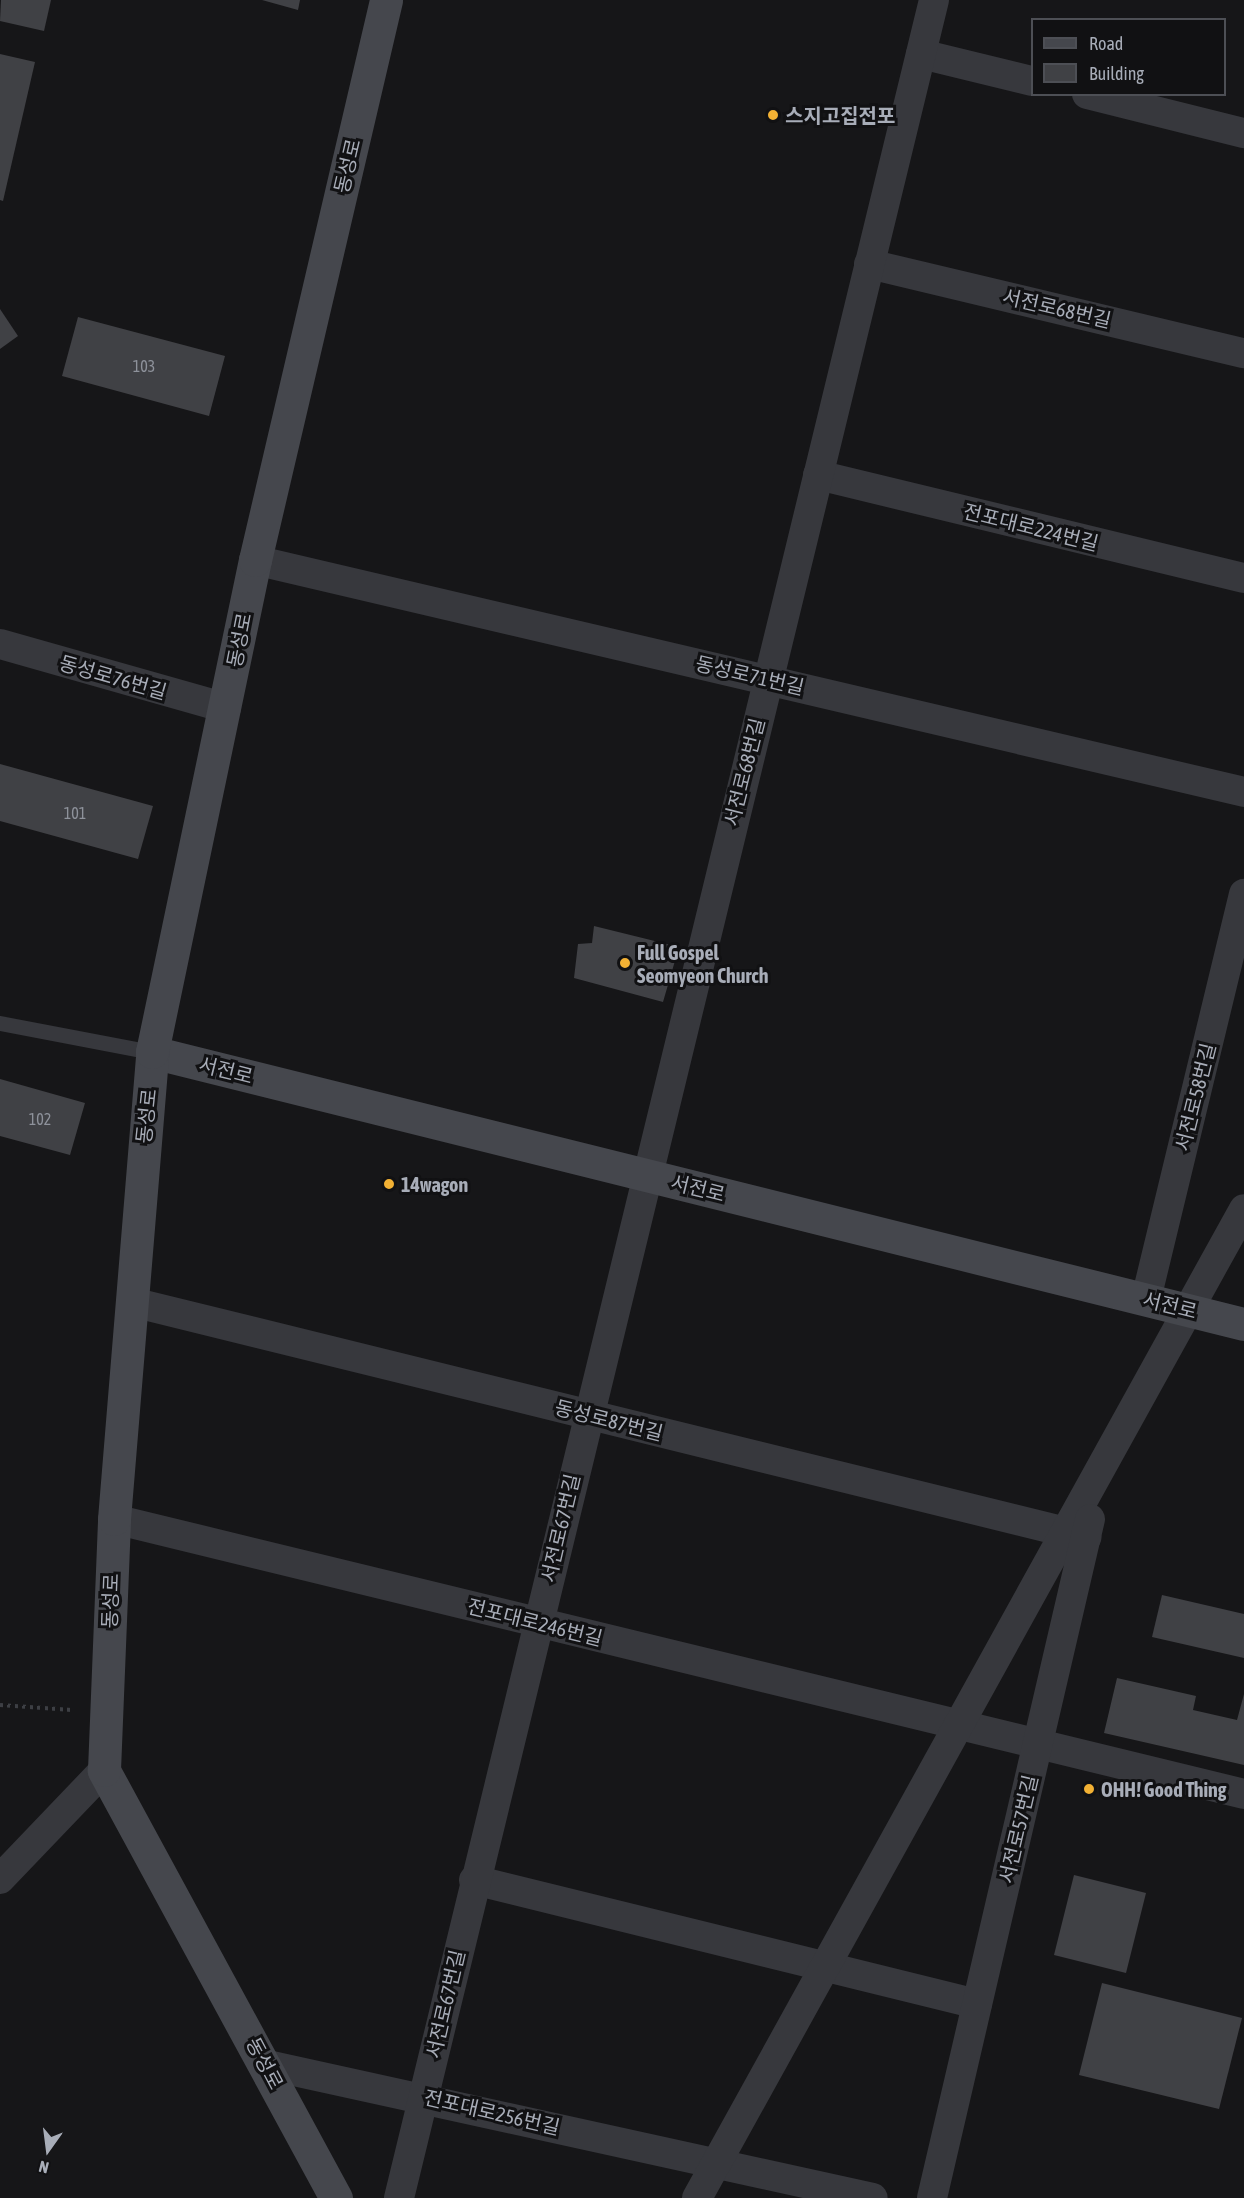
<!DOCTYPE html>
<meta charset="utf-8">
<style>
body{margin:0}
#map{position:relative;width:1244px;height:2198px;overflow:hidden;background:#161618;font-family:"Asap Condensed","Noto Sans KR",sans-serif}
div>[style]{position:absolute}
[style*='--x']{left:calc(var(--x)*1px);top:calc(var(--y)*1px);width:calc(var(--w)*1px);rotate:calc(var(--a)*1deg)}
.building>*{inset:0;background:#404145}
.path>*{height:4px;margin-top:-2px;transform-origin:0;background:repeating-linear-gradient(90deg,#3d3f44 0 3px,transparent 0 7.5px)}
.lane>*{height:15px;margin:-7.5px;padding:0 7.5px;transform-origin:7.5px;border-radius:7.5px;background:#37383d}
.street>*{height:30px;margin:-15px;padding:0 15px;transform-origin:15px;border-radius:15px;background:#37383d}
.secondary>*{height:33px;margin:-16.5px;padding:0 16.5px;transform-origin:16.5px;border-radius:16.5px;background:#45474d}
.dots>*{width:16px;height:16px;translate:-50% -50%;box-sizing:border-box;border:3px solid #111113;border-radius:50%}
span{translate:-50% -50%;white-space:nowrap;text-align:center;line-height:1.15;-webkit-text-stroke:6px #111113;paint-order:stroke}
.number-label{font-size:16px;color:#8e929b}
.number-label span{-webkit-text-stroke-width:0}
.poi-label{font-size:20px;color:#a8adb8;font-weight:700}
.left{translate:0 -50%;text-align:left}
.street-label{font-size:20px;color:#a8adb8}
.legend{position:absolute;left:1031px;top:18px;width:195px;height:78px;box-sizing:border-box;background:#111113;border:2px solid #4d4f55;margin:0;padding:8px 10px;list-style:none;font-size:18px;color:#a8adb8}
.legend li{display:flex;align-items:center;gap:12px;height:30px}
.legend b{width:30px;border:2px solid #4d4f55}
.north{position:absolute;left:18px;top:2120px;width:60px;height:60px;-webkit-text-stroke:4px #111113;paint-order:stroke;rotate:194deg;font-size:16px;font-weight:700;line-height:24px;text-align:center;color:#a8adb8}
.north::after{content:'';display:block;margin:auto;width:21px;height:27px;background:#a8adb8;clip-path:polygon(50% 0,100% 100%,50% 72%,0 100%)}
</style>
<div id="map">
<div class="building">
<div style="clip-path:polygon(1px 0,51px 0,44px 31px,0 21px)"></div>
<div style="clip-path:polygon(262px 0,300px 0,298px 10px)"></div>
<div style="clip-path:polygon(0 54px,35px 62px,3px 201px,0 200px)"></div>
<div style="clip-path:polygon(0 309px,18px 336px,0 349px)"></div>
<div style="clip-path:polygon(78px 317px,225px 356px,209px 416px,62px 376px)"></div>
<div style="clip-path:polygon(0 764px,153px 806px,138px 859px,0 821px)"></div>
<div style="clip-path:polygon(594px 926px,679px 947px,663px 1002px,574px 978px,578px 944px,592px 943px)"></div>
<div style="clip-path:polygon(0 1079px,85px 1103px,70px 1155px,0 1136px)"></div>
<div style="clip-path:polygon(1162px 1595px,1244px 1614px,1244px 1658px,1152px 1637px)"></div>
<div style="clip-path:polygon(1117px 1678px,1196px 1696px,1193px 1710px,1237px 1720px,1244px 1694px,1244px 1765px,1104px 1733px)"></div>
<div style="clip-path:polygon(1074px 1875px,1146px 1893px,1126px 1973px,1054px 1955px)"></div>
<div style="clip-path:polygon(1102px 1983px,1242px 2018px,1219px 2109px,1079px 2075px)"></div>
</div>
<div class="path">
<div style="--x:0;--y:1705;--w:72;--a:4"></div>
</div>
<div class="lane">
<div style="--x:0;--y:1023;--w:155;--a:10.8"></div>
</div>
<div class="street">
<div style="--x:921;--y:54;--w:114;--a:13.7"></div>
<div style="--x:1087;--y:94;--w:162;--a:14"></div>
<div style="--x:869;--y:264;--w:385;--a:13.4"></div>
<div style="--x:818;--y:475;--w:438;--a:13.6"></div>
<div style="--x:255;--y:560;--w:1016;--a:13.2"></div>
<div style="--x:0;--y:644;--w:235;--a:15.8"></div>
<div style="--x:1146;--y:1299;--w:417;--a:-76.4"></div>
<div style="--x:132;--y:1302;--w:983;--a:13.84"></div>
<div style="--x:114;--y:1519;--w:1163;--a:13.68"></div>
<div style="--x:0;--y:1879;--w:151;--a:-46.3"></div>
<div style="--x:474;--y:1880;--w:518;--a:13.85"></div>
<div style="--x:267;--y:2065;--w:620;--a:12.38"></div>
<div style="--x:399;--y:2198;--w:2262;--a:-76.32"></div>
<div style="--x:697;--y:2198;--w:1130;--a:-61.05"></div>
<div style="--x:932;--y:2198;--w:697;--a:-76.9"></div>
</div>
<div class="secondary">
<div style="--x:152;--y:1052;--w:1125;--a:13.99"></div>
<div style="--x:336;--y:2198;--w:487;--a:-118.5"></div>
<div style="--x:104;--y:1770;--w:251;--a:-87.7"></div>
<div style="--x:114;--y:1519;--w:469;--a:-85.3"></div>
<div style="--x:152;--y:1052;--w:503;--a:-78.18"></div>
<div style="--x:255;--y:560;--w:575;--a:-76.83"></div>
</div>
<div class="dots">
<div style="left:773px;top:115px;background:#f2b134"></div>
<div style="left:625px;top:963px;background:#f2b134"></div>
<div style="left:389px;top:1184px;background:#f2b134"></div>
<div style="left:1089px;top:1789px;background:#f2b134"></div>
</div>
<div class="number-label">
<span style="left:144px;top:366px">103</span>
<span style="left:75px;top:813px">101</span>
<span style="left:40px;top:1119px">102</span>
</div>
<div class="poi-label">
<span class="left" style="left:785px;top:115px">스지고집전포</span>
<span class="left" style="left:637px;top:964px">Full Gospel<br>Seomyeon Church</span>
<span class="left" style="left:401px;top:1184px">14wagon</span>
<span class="left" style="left:1101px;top:1789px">OHH! Good Thing</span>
</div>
<div class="street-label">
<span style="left:347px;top:166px;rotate:-77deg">동성로</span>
<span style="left:1057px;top:308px;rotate:13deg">서전로68번길</span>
<span style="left:1031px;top:527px;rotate:14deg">전포대로224번길</span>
<span style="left:239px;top:640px;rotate:-79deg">동성로</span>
<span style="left:750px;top:675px;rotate:13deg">동성로71번길</span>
<span style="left:113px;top:677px;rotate:16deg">동성로76번길</span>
<span style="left:744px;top:772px;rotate:-76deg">서전로68번길</span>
<span style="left:226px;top:1070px;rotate:14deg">서전로</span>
<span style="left:1195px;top:1097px;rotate:-76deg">서전로58번길</span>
<span style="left:146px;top:1116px;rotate:-84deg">동성로</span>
<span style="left:698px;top:1188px;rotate:14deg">서전로</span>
<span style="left:1170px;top:1305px;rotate:14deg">서전로</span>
<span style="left:609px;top:1420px;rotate:14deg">동성로87번길</span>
<span style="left:560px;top:1528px;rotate:-77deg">서전로67번길</span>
<span style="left:110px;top:1601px;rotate:-88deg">동성로</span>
<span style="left:535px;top:1622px;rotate:14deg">전포대로246번길</span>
<span style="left:1018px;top:1829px;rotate:-77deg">서전로57번길</span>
<span style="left:445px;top:2004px;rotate:-77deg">서전로67번길</span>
<span style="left:265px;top:2063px;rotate:62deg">동성로</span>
<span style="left:492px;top:2112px;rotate:13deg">전포대로256번길</span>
</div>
<ul class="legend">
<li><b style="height:8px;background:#45474d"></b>Road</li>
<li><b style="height:16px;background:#404145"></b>Building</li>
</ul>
<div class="north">N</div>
</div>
